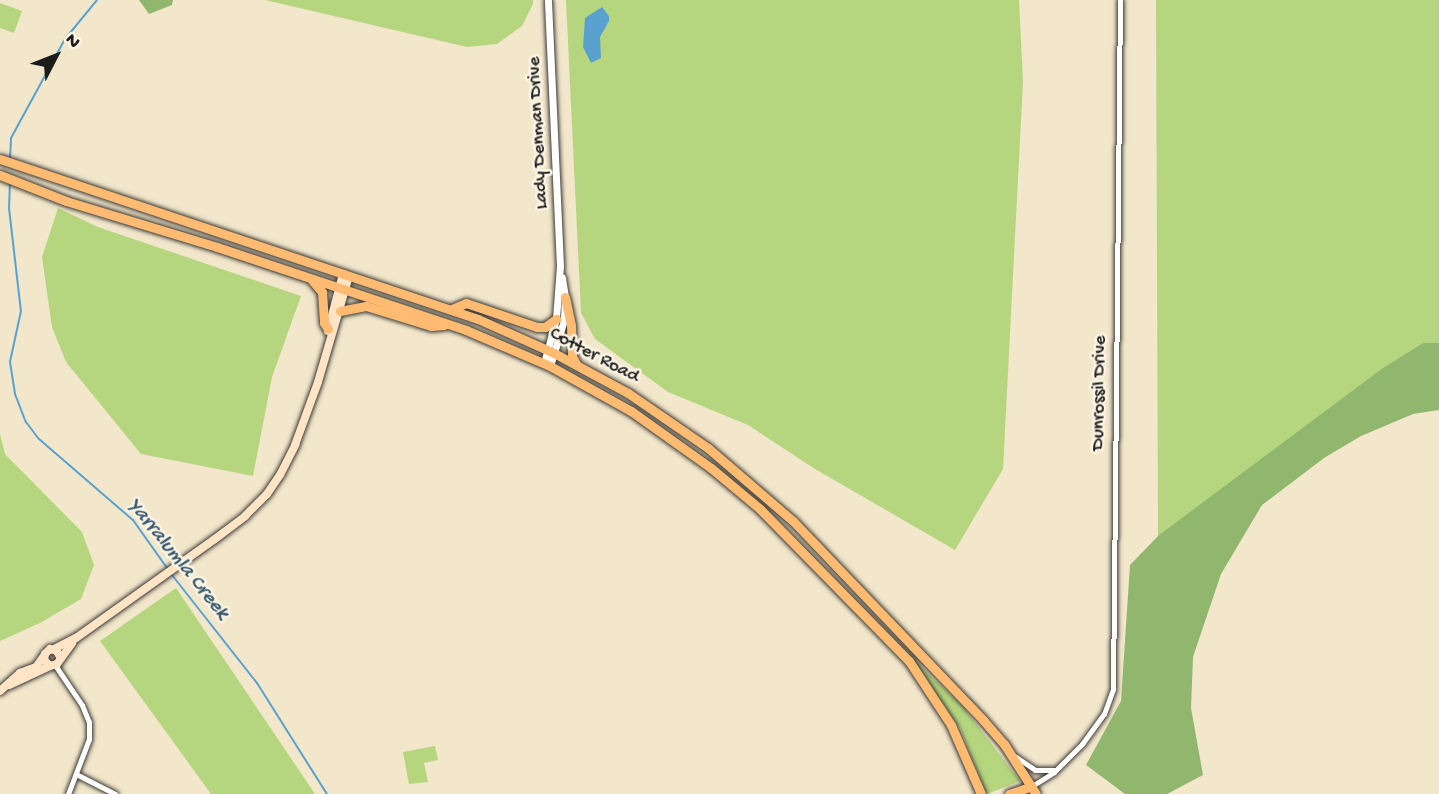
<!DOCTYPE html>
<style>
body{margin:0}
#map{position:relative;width:1439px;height:794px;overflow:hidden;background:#f2e7cb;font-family:"Gochi Hand",sans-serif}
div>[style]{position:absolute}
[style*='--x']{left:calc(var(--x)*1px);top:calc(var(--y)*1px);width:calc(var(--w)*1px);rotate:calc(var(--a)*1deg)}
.green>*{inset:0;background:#b5d67e}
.forest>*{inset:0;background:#90b76d}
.water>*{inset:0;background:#59a2d0}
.stream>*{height:2px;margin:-1px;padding:0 1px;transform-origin:1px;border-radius:1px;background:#59a2d0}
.roads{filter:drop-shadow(0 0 2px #3c3a36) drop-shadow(0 0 2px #3c3a36)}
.minor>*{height:5px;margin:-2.5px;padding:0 2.5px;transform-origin:2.5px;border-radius:2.5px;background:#fff}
.tertiary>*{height:7px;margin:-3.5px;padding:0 3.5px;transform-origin:3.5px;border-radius:3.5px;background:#fff}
.secondary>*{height:8px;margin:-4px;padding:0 4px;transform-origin:4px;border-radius:4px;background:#ffe4c6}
.primary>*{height:9px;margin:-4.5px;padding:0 4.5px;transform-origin:4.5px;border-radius:4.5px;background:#febb71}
span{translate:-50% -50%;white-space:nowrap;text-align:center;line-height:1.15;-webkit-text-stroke:5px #fcf5e5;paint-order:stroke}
.street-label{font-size:19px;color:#1c1c1c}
.water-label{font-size:21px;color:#37586d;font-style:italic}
.north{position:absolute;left:21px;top:21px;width:70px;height:70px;-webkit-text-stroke:5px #fcf5e5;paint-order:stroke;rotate:48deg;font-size:19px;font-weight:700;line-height:28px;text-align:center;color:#1c1c1c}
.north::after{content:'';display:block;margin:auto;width:24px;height:32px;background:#1c1c1c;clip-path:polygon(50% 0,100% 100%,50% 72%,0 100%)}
</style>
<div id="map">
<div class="green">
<div style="clip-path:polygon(265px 0,533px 0,533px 4px,522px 26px,497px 44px,467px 47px)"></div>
<div style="clip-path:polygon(566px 0,1019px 0,1023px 82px,1003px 469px,955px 550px,815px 469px,748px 425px,668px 392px,595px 339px,581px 313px)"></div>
<div style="clip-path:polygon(1156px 0,1439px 0,1439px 343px,1423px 343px,1386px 367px,1158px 536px)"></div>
<div style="clip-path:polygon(0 3px,22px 11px,14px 33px,0 28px)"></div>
<div style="clip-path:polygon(58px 208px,98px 227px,301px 296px,272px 377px,253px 476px,141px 454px,66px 362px,52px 327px,42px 257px)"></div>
<div style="clip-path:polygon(0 434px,5px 454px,82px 532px,94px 565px,81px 599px,40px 623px,0 641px)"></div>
<div style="clip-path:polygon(176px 588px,315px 794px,211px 794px,100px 641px)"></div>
<div style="clip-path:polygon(907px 653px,963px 707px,1020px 781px,987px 794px,960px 728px)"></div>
<div style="clip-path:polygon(435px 746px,438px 760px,424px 763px,428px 782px,409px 784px,403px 752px)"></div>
</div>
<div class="forest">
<div style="clip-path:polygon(139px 0,173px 0,172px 5px,149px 14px)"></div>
<div style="clip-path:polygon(1423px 343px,1439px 343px,1439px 410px,1413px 414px,1361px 436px,1324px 458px,1262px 505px,1221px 574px,1193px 657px,1191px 708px,1203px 775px,1167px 794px,1125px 794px,1086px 765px,1121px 701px,1130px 565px,1159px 535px,1383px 368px)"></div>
</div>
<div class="water">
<div style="clip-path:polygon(602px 7px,609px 16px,609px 21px,600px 37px,601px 58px,591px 63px,583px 47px,585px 18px)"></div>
</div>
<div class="stream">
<div style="--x:10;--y:158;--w:20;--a:-87"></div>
<div style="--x:11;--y:138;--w:113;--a:-61.4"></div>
<div style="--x:65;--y:39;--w:50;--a:-50.6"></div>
<div style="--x:10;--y:181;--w:27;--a:92"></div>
<div style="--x:9;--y:208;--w:104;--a:83.4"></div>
<div style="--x:21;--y:311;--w:52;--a:102.2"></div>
<div style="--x:10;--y:362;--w:32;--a:81"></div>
<div style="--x:15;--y:394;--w:30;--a:69"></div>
<div style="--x:26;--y:422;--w:21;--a:53"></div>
<div style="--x:39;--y:439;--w:124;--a:40.8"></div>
<div style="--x:133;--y:520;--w:59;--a:54.7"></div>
<div style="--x:172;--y:575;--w:137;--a:51.8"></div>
<div style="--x:257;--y:683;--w:131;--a:57.8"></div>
</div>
<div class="roads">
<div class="minor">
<div style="--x:55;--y:665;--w:48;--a:56"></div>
<div style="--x:82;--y:705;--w:18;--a:68"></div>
<div style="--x:89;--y:722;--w:17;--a:90"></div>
<div style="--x:89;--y:739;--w:59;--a:110.9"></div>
<div style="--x:1016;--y:757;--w:23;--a:34"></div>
<div style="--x:1035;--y:770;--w:19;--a:0"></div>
<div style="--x:76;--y:774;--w:44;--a:27.1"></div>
<div style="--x:1032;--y:786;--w:26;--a:-32"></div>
<div style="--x:1054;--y:772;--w:40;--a:-45"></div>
<div style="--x:1082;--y:744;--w:37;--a:-54"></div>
<div style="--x:1104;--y:714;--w:27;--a:-70"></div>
<div style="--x:1113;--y:689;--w:689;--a:-89.42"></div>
</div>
<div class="tertiary">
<div style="--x:544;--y:363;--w:46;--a:-74.7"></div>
<div style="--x:556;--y:319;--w:53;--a:-85.7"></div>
<div style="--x:560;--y:266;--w:266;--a:-92.6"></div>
<div style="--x:550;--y:366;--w:48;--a:-73.1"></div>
<div style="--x:564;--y:320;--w:23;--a:-88"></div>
<div style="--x:565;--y:297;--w:20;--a:-99"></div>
</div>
<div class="secondary">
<div style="--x:328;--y:331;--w:59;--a:-75.3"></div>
<div style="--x:54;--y:649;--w:25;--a:-27"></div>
<div style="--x:76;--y:638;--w:171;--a:-35.5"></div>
<div style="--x:215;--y:539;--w:38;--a:-37"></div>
<div style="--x:245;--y:516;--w:31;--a:-45"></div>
<div style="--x:267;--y:494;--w:23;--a:-56"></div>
<div style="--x:280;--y:475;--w:34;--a:-63"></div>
<div style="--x:295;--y:445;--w:67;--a:-69.9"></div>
<div style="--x:318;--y:382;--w:110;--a:-73.7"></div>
<div style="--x:60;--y:657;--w:7;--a:-117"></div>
<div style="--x:57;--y:651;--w:7;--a:-164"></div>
<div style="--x:50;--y:649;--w:7;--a:135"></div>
<div style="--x:45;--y:654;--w:6;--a:99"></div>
<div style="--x:44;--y:660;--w:8;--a:45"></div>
<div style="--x:50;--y:666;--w:7;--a:-16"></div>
<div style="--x:57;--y:664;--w:26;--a:-54"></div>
<div style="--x:9;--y:685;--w:45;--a:-24.9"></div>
<div style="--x:0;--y:691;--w:27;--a:-42"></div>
<div style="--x:20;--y:673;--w:17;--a:-21"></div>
<div style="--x:36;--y:667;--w:14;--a:-54"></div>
</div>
<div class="primary">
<div style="--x:0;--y:159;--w:504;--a:18.51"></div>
<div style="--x:478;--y:319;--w:83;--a:24.1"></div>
<div style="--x:554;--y:353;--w:84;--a:28.4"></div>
<div style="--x:628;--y:393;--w:97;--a:34.5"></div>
<div style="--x:708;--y:448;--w:113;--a:40.7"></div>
<div style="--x:794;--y:522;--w:274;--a:46.3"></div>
<div style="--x:983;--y:720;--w:32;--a:49"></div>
<div style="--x:1004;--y:744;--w:59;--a:57.4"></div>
<div style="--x:0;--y:175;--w:71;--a:21.5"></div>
<div style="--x:66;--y:201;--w:158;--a:16.9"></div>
<div style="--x:217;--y:247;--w:262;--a:18.4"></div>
<div style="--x:466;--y:330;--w:91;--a:23.2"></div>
<div style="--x:550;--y:366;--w:93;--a:29.1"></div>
<div style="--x:631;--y:411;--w:98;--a:35.5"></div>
<div style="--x:711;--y:468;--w:64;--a:39.9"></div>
<div style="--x:760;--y:509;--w:213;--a:45.6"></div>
<div style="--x:909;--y:661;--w:77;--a:56.7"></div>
<div style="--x:951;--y:725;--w:75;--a:66.5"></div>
<div style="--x:312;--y:280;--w:16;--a:50"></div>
<div style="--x:322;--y:292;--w:31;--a:86"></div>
<div style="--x:324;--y:323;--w:7;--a:56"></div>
<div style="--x:565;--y:297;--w:29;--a:78"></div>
<div style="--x:571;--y:325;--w:31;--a:88"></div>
<div style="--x:572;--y:356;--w:9;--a:63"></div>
<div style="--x:452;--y:309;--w:15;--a:-23"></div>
<div style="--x:466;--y:303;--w:75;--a:18.7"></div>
<div style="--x:537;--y:327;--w:8;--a:0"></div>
<div style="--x:545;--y:327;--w:14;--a:-36"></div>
<div style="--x:340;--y:311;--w:26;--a:-11"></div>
<div style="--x:366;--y:306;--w:68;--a:17.1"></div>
<div style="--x:431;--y:326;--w:13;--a:-4"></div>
<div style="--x:1009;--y:794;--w:24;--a:-19"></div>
</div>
</div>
<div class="street-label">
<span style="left:539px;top:133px;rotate:-93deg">Lady Denman Drive</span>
<span style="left:594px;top:356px;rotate:28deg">Cotter Road</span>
<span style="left:1100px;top:393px;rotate:-89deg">Dunrossil Drive</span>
</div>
<div class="water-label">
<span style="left:177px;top:560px;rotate:51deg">Yarralumla Creek</span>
</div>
<div class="north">N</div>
</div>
